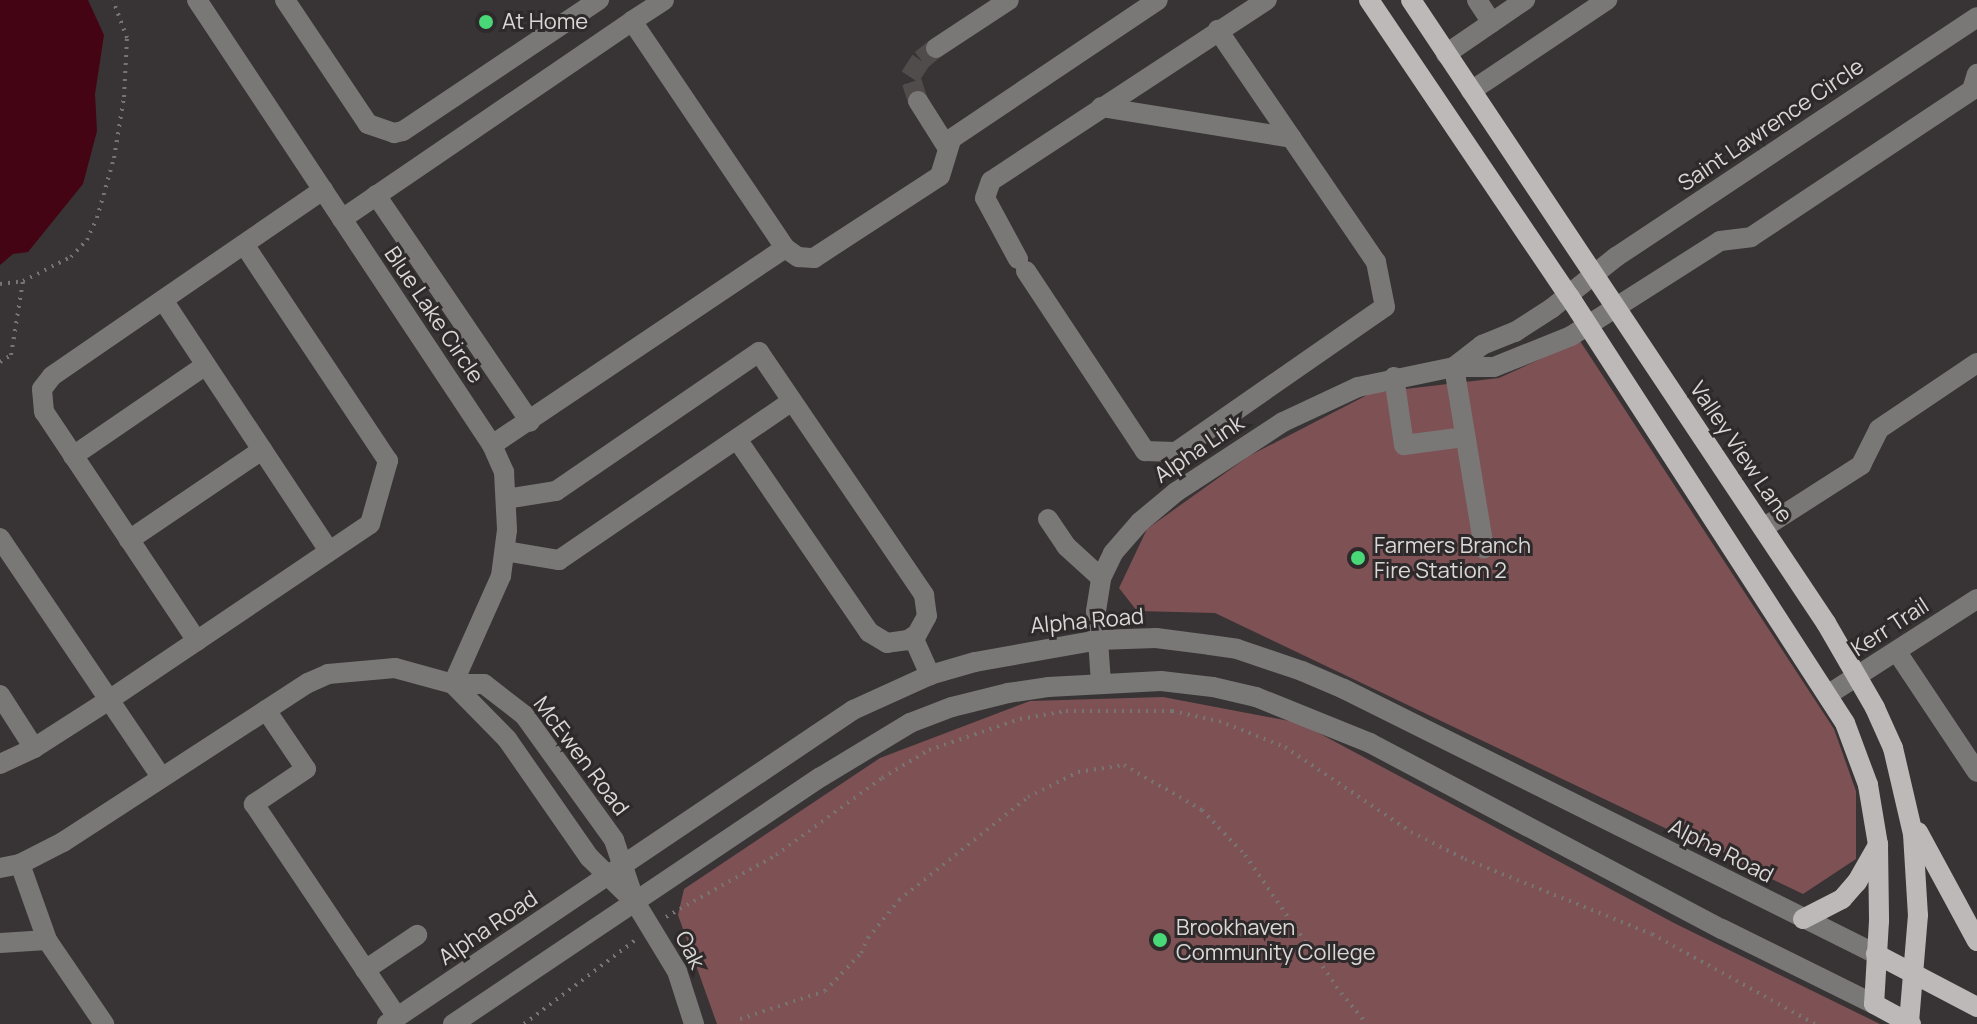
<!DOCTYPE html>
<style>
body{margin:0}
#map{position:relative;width:1977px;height:1024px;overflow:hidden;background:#383334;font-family:Manrope,sans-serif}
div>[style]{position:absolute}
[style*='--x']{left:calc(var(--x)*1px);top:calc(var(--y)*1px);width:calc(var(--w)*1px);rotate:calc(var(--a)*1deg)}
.green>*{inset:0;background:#7e5154}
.water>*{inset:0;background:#450413}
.minor-tunnel>*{height:20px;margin-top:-10px;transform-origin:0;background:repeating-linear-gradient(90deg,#504c4c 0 20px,transparent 0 30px)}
.path>*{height:4px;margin-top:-2px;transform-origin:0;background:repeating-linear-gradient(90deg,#787474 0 2px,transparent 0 8px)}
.minor>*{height:20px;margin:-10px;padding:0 10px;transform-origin:10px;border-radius:10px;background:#7a7777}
.major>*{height:20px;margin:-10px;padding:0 10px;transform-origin:10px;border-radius:10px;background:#beb9b9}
.dots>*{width:22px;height:22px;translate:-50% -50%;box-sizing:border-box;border:4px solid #2e292a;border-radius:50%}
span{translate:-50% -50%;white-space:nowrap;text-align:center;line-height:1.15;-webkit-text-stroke:6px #2e292a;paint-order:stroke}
.poi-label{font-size:22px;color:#dad7d7}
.left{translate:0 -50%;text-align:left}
.street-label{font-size:22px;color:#dad7d7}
</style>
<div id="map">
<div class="green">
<div style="clip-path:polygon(1580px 341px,1834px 729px,1856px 791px,1856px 859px,1803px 894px,1215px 613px,1137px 611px,1119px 588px,1147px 529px,1249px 456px,1371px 393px,1499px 378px)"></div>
<div style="clip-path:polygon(1163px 697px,1300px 723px,1674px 923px,1880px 1024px,717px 1024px,678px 915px,684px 889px,880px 758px,1030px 701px)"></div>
</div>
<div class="water">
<div style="clip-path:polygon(0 0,88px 0,104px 35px,95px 94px,97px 131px,83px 184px,28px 252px,13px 254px,0 265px)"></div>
</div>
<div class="minor-tunnel">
<div style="--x:918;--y:101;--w:25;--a:-108"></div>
<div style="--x:910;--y:77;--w:20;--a:-57"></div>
<div style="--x:921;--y:60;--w:19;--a:-39"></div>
</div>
<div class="path">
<div style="--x:0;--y:284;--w:23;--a:-7"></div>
<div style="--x:23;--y:281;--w:54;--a:-26.6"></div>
<div style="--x:71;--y:257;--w:23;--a:-47"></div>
<div style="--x:87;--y:240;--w:24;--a:-66"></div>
<div style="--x:97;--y:218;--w:62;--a:-74.2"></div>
<div style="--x:114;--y:158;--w:62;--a:-80.7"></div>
<div style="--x:124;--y:97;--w:59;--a:-87.1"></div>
<div style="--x:127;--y:38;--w:40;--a:-110.2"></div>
<div style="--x:0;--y:362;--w:13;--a:-32"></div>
<div style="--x:11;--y:355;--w:75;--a:-80.8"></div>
<div style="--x:666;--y:917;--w:126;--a:-29.4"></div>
<div style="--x:776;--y:855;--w:131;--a:-36"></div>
<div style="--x:882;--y:778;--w:55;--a:-30.8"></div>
<div style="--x:929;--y:750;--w:96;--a:-18.8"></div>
<div style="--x:1020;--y:719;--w:47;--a:-9.9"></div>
<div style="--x:1066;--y:711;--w:106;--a:0"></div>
<div style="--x:1172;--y:711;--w:48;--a:12"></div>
<div style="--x:1219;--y:721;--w:71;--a:21.5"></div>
<div style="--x:1285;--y:747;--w:152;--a:34"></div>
<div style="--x:1411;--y:832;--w:60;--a:26.6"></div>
<div style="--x:1465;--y:859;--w:201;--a:21.9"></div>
<div style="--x:1652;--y:934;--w:186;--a:28.9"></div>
<div style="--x:740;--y:1019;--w:89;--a:-18.2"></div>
<div style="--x:825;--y:991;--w:52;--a:-46.5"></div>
<div style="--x:861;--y:953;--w:17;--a:-65"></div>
<div style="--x:868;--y:938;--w:49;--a:-50.8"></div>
<div style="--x:899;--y:900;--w:165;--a:-38.6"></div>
<div style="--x:1028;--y:797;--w:56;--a:-26.6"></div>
<div style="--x:1078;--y:772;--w:47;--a:-8.7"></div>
<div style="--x:1124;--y:765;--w:90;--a:30"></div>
<div style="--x:1202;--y:810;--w:62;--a:46.3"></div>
<div style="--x:1245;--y:855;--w:168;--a:55.2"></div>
<div style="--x:1341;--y:993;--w:40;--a:50"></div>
<div style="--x:524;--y:1024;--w:141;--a:-37"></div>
</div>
<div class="minor">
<div style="--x:197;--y:0;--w:534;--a:56.46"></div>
<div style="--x:492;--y:445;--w:30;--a:66"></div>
<div style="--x:504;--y:472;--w:58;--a:87"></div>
<div style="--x:507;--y:530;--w:46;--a:97.4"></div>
<div style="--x:501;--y:576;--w:118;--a:114"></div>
<div style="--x:285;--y:0;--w:149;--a:56.2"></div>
<div style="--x:368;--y:124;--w:28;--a:19"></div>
<div style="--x:394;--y:133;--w:9;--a:-13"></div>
<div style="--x:403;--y:131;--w:236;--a:-33.8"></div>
<div style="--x:1477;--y:0;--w:27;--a:57"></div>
<div style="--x:632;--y:21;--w:38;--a:-33"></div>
<div style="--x:936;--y:48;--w:87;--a:-33.3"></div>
<div style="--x:1446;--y:54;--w:96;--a:-34.4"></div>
<div style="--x:1471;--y:91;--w:164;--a:-33.8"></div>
<div style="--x:918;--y:101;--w:54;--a:57.8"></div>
<div style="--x:1101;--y:107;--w:193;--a:9.2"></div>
<div style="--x:376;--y:195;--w:274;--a:55.8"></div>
<div style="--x:342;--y:219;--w:351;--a:-34.3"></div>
<div style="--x:632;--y:21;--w:274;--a:56"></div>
<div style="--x:785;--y:248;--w:16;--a:35"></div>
<div style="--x:798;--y:257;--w:16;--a:4"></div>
<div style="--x:814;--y:258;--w:150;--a:-33.1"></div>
<div style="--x:940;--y:176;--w:39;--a:-73"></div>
<div style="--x:951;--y:139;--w:249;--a:-33.9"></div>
<div style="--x:1018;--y:259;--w:69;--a:-118.4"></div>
<div style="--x:985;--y:198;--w:18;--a:-71"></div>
<div style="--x:991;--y:181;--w:330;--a:-33.3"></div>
<div style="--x:1026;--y:271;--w:216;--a:56.5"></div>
<div style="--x:1145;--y:451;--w:31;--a:2"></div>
<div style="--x:1176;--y:452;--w:254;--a:-34.8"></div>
<div style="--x:1385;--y:307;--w:46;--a:-101.3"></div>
<div style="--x:1376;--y:262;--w:281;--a:-124.3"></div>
<div style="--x:163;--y:300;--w:301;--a:56.5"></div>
<div style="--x:1454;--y:367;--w:36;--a:-38"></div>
<div style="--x:1482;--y:345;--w:35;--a:-22"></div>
<div style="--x:1515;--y:332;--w:44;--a:-33"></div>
<div style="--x:1552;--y:308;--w:82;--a:-38.6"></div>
<div style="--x:1616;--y:257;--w:433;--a:-33.6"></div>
<div style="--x:1454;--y:367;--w:184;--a:80.6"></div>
<div style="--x:1394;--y:377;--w:69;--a:81.6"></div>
<div style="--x:1404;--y:445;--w:62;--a:-7.5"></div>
<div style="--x:492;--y:445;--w:353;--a:-33.9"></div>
<div style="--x:73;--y:456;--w:161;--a:-34.4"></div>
<div style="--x:506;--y:499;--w:51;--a:-9.1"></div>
<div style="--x:556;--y:491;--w:246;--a:-34.4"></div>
<div style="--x:759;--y:352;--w:294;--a:55.8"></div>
<div style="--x:924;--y:595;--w:21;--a:82"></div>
<div style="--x:927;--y:616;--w:21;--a:119"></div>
<div style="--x:917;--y:634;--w:11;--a:146"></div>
<div style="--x:908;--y:640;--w:21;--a:172"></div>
<div style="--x:887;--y:643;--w:21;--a:-149"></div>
<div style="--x:869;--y:632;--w:234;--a:-124.4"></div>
<div style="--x:1048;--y:519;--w:32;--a:56"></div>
<div style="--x:1066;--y:546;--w:47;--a:42.4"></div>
<div style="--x:1763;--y:528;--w:117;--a:-32.7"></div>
<div style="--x:1861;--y:465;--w:40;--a:-63.4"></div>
<div style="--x:1879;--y:429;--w:118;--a:-34"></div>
<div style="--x:0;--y:538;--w:288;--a:56"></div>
<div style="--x:129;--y:540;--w:161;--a:-34.1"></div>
<div style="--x:505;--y:551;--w:55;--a:9.5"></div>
<div style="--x:559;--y:560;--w:282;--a:-34.3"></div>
<div style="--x:913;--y:637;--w:42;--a:65.9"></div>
<div style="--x:197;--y:641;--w:275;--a:-123.7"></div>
<div style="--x:44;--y:412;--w:23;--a:-95"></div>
<div style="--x:42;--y:389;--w:16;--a:-52"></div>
<div style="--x:52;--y:376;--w:329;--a:-34.5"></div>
<div style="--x:1897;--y:652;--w:144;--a:56.3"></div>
<div style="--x:1101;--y:683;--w:72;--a:-94"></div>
<div style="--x:1096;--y:611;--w:33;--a:-81"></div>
<div style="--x:1101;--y:578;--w:28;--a:-64"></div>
<div style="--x:1113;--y:553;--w:41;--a:-48.9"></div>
<div style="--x:1140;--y:522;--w:47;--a:-39.8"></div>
<div style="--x:1176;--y:492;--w:128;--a:-33.2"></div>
<div style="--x:1283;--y:422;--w:83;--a:-25"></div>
<div style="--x:1358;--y:387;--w:98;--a:-11.8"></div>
<div style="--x:1454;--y:367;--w:40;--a:0"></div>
<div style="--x:1494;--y:367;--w:83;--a:-21.9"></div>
<div style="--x:1571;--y:336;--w:177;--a:-32.5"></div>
<div style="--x:1720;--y:241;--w:31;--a:-7"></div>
<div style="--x:1751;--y:237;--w:265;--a:-33.6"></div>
<div style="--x:1972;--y:90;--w:17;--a:-73"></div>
<div style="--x:453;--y:684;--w:77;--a:45.5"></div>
<div style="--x:507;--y:739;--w:144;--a:55.2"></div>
<div style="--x:589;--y:857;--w:64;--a:44.4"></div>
<div style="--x:635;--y:902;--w:81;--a:58.7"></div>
<div style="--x:677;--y:971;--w:56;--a:72.2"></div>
<div style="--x:1829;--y:694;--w:176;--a:-32.7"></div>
<div style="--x:0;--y:695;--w:63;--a:57.3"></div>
<div style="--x:266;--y:710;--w:71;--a:55.9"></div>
<div style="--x:306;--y:769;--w:63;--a:146.1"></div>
<div style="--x:254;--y:804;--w:257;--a:56.1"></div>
<div style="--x:0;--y:764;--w:38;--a:-25"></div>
<div style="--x:34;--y:748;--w:89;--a:-32.6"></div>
<div style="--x:109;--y:700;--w:315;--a:-34"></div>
<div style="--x:370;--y:524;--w:66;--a:-74.1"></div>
<div style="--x:388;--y:461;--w:260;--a:-123.6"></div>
<div style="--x:20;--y:864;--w:81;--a:70.4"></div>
<div style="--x:47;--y:940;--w:102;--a:55.8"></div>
<div style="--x:0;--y:868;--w:20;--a:-11"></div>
<div style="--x:20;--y:864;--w:48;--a:-27.1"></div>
<div style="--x:63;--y:842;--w:292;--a:-33"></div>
<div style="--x:308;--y:683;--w:22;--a:-24"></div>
<div style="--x:328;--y:674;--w:67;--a:-5.1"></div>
<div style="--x:395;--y:668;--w:60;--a:15.4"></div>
<div style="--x:453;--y:684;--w:31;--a:0"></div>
<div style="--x:484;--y:684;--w:51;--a:37.8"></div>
<div style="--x:524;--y:715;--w:154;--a:54.2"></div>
<div style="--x:614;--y:840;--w:65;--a:71.3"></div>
<div style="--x:0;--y:943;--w:47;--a:-3.7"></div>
<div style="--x:365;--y:970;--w:63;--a:-33.9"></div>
<div style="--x:387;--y:1024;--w:562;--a:-33.97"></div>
<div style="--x:853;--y:710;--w:85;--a:-24.4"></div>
<div style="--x:930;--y:675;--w:47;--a:-16.1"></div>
<div style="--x:975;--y:662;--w:125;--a:-10.1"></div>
<div style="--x:1098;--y:640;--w:58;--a:-2"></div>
<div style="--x:1156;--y:638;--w:54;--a:7.4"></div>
<div style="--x:1210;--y:645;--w:27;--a:8"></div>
<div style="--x:1237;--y:649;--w:69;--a:18.7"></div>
<div style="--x:1302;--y:671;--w:46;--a:23.2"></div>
<div style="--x:1344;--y:689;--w:594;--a:26.48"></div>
<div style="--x:453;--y:1024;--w:443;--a:-33.9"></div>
<div style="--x:821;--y:777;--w:104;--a:-31.2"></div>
<div style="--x:910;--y:723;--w:45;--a:-20.9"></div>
<div style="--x:952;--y:707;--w:58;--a:-14"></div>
<div style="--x:1008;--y:693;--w:40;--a:-8.5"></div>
<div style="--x:1048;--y:687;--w:113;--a:-3"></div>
<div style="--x:1161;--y:681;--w:52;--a:6.6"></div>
<div style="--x:1213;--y:687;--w:44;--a:13.1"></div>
<div style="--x:1256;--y:697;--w:123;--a:22"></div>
<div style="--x:1370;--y:743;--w:398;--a:27.9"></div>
<div style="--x:1722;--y:929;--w:169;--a:26.3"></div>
</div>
<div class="major">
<div style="--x:1369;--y:0;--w:357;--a:56"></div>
<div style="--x:1569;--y:296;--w:508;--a:57.12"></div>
<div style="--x:1845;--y:723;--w:66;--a:69.6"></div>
<div style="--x:1868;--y:785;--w:61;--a:80.5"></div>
<div style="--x:1878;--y:845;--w:76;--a:89.2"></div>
<div style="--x:1879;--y:921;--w:83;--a:93.4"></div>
<div style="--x:1874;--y:1004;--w:42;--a:28.4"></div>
<div style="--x:1411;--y:0;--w:749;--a:56.33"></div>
<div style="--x:1826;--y:623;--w:98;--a:60"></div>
<div style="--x:1875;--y:708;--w:44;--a:65.8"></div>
<div style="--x:1893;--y:748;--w:88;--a:76.9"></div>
<div style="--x:1913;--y:834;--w:81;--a:86.5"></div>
<div style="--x:1918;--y:915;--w:108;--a:94.8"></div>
<div style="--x:1918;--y:832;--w:124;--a:61.6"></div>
<div style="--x:1803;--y:919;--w:44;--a:-27.1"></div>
<div style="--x:1842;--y:899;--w:23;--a:-49"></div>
<div style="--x:1857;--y:882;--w:43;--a:-60.4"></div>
<div style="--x:1876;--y:954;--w:114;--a:27.7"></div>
</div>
<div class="dots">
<div style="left:486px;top:22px;background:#49d778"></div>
<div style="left:1358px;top:558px;background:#49d778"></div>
<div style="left:1160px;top:940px;background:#49d778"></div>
</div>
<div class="poi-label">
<span class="left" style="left:502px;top:22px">At Home</span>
<span class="left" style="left:1374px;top:558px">Farmers Branch<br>Fire Station 2</span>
<span class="left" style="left:1176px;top:940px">Brookhaven<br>Community College</span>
</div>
<div class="street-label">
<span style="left:1771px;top:125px;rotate:-34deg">Saint Lawrence Circle</span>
<span style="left:434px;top:315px;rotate:56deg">Blue Lake Circle</span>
<span style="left:1199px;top:449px;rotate:-34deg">Alpha Link</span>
<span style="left:1741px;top:452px;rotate:56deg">Valley View Lane</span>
<span style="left:1087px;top:621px;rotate:-5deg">Alpha Road</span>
<span style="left:1890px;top:627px;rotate:-33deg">Kerr Trail</span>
<span style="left:581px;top:756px;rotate:53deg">McEwen Road</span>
<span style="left:1721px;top:851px;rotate:27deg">Alpha Road</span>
<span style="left:488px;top:928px;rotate:-34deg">Alpha Road</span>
<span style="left:690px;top:950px;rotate:63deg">Oak</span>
</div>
</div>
